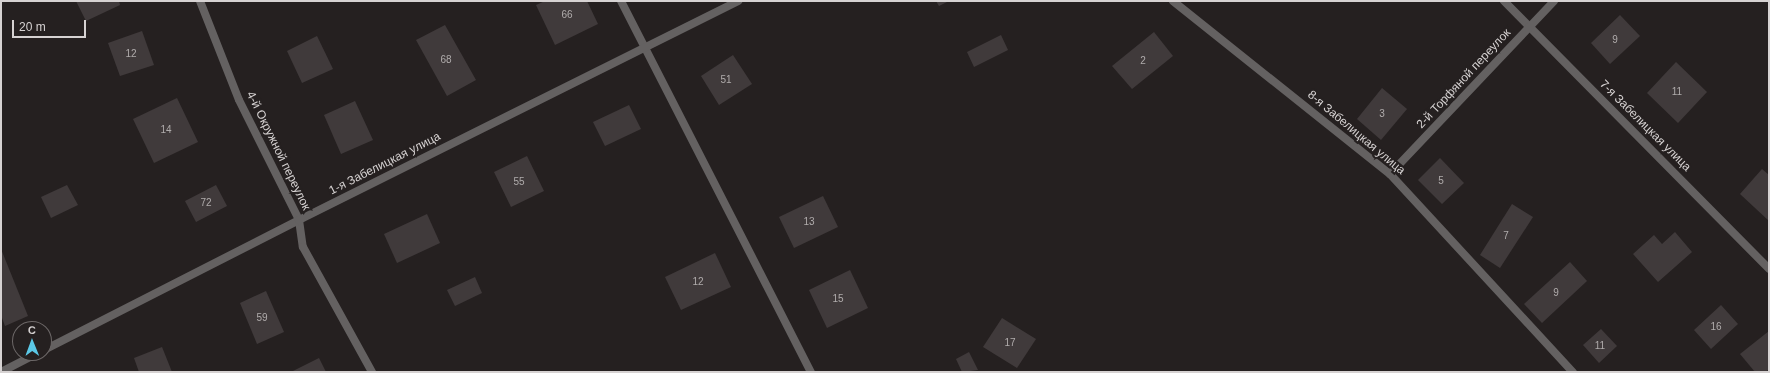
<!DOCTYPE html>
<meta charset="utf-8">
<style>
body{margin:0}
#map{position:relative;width:1770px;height:373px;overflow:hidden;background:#252020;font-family:Arial,sans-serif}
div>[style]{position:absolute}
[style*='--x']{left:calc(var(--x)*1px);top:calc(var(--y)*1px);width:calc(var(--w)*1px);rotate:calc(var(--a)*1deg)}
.building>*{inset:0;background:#403a3b}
.street>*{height:8px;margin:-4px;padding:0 4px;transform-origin:4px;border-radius:4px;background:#646161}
span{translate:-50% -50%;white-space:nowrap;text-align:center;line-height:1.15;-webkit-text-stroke:4px #252020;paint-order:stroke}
.number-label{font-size:10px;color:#b0acac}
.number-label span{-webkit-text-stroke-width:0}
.street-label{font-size:12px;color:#d6d2d2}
.frame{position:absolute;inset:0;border:2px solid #d6d2d2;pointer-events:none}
.north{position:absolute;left:12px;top:321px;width:40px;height:40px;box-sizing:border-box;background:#252020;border:1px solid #6c6767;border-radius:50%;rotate:359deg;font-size:11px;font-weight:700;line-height:16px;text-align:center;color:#d6d2d2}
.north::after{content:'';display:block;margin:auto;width:14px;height:18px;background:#5bc8e6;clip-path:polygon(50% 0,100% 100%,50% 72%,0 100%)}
.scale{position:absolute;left:12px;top:20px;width:74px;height:18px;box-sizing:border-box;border:2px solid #d6d2d2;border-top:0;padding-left:5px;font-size:12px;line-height:14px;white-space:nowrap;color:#d6d2d2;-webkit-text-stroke:3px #252020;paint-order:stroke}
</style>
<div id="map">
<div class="building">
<div style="clip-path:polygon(76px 1px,119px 1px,120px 5px,86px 21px)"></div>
<div style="clip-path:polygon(545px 1px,587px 1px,598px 24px,555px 45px,536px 5px)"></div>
<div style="clip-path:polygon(936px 1px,949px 1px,939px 6px)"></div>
<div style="clip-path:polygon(1620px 15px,1640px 36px,1610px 64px,1591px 43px)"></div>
<div style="clip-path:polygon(445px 25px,476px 80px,447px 96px,416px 40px)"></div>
<div style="clip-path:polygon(142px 31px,154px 65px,120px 76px,108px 43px)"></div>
<div style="clip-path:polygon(1154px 32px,1173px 56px,1132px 89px,1112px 66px)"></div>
<div style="clip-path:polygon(1001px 35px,1008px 50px,974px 67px,967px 52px)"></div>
<div style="clip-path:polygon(317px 36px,333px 69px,302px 83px,287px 51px)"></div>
<div style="clip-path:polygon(733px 55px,752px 84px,719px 105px,701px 76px)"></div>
<div style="clip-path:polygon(1676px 62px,1707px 92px,1678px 123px,1647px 93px)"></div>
<div style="clip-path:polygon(1382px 88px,1407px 109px,1381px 140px,1357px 119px)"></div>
<div style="clip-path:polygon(177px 98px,198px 142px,154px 163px,133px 119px)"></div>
<div style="clip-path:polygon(355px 101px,373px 140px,341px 154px,324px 115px)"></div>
<div style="clip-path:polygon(629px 105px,641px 129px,605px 146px,593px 122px)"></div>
<div style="clip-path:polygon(527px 156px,544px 191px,511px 207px,494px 172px)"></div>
<div style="clip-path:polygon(1440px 158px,1464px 183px,1442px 204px,1418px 180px)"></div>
<div style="clip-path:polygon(1762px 169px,1769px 175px,1769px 221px,1740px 194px)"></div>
<div style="clip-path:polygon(67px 185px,78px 205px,51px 218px,41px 197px)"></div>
<div style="clip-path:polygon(216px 185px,227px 206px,196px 222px,185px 201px)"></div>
<div style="clip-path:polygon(823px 196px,838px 227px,794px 248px,779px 217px)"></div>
<div style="clip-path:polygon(1512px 204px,1533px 217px,1500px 268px,1480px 255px)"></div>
<div style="clip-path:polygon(427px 214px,440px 243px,397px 263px,384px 234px)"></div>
<div style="clip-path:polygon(1675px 232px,1692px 252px,1658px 282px,1633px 254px,1654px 235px,1662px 244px)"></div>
<div style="clip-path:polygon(1px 249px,28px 316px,5px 326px,1px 315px)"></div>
<div style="clip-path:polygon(715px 253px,731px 287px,681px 310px,665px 277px)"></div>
<div style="clip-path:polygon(1570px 262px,1587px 281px,1542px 323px,1524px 304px)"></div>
<div style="clip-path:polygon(850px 270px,868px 308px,827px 328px,809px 290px)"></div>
<div style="clip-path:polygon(475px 277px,482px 293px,455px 306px,447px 290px)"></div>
<div style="clip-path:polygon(266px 291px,284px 332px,257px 344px,240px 303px)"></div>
<div style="clip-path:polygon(1721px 305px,1738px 324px,1711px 349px,1694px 330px)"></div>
<div style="clip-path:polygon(1002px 318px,1036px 339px,1017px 368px,983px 347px)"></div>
<div style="clip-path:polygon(1601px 329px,1617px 346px,1599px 363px,1583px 345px)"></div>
<div style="clip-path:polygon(1769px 331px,1769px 369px,1766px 372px,1755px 372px,1740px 354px)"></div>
<div style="clip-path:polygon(162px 347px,172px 372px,139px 372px,134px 358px)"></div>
<div style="clip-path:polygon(969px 352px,978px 370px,962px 372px,956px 359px)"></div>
<div style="clip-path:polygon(319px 358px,326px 372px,291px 372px)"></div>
</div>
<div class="street">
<div style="--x:200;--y:1;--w:106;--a:68.5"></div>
<div style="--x:239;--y:100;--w:134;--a:63.4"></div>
<div style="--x:299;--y:220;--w:27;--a:82"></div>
<div style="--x:303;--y:247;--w:143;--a:61.1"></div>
<div style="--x:621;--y:1;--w:417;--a:62.9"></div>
<div style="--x:1173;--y:1;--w:278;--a:38.6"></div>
<div style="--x:1390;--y:174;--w:270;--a:47.3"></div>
<div style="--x:1504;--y:1;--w:377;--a:45.3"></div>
<div style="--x:1390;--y:174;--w:238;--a:-46.5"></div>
<div style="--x:44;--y:350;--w:286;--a:-27"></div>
<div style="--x:299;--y:220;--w:491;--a:-26.5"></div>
<div style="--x:1;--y:372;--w:42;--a:-27.2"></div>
</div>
<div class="number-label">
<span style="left:567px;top:15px">66</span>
<span style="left:1615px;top:40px">9</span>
<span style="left:131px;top:54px">12</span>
<span style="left:446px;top:60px">68</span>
<span style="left:1143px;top:61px">2</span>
<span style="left:726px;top:80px">51</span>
<span style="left:1677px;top:92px">11</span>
<span style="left:1382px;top:114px">3</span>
<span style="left:166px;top:130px">14</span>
<span style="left:1441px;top:181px">5</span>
<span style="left:519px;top:182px">55</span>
<span style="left:206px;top:203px">72</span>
<span style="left:809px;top:222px">13</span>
<span style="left:1506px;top:236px">7</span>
<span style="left:698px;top:282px">12</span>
<span style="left:1556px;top:293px">9</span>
<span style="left:838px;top:299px">15</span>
<span style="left:262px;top:318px">59</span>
<span style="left:1716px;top:327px">16</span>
<span style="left:1010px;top:343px">17</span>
<span style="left:1600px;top:346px">11</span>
</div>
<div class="street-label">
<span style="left:1464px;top:79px;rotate:-47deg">2-й Торфяной переулок</span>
<span style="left:1645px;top:126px;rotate:45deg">7-я Забелицкая улица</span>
<span style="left:1356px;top:133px;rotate:40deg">8-я Забелицкая улица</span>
<span style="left:278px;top:151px;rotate:64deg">4-й Окружной переулок</span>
<span style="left:385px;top:164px;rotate:-27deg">1-я Забелицкая улица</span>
</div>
<div class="frame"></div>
<div class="north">С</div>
<div class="scale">20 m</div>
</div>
